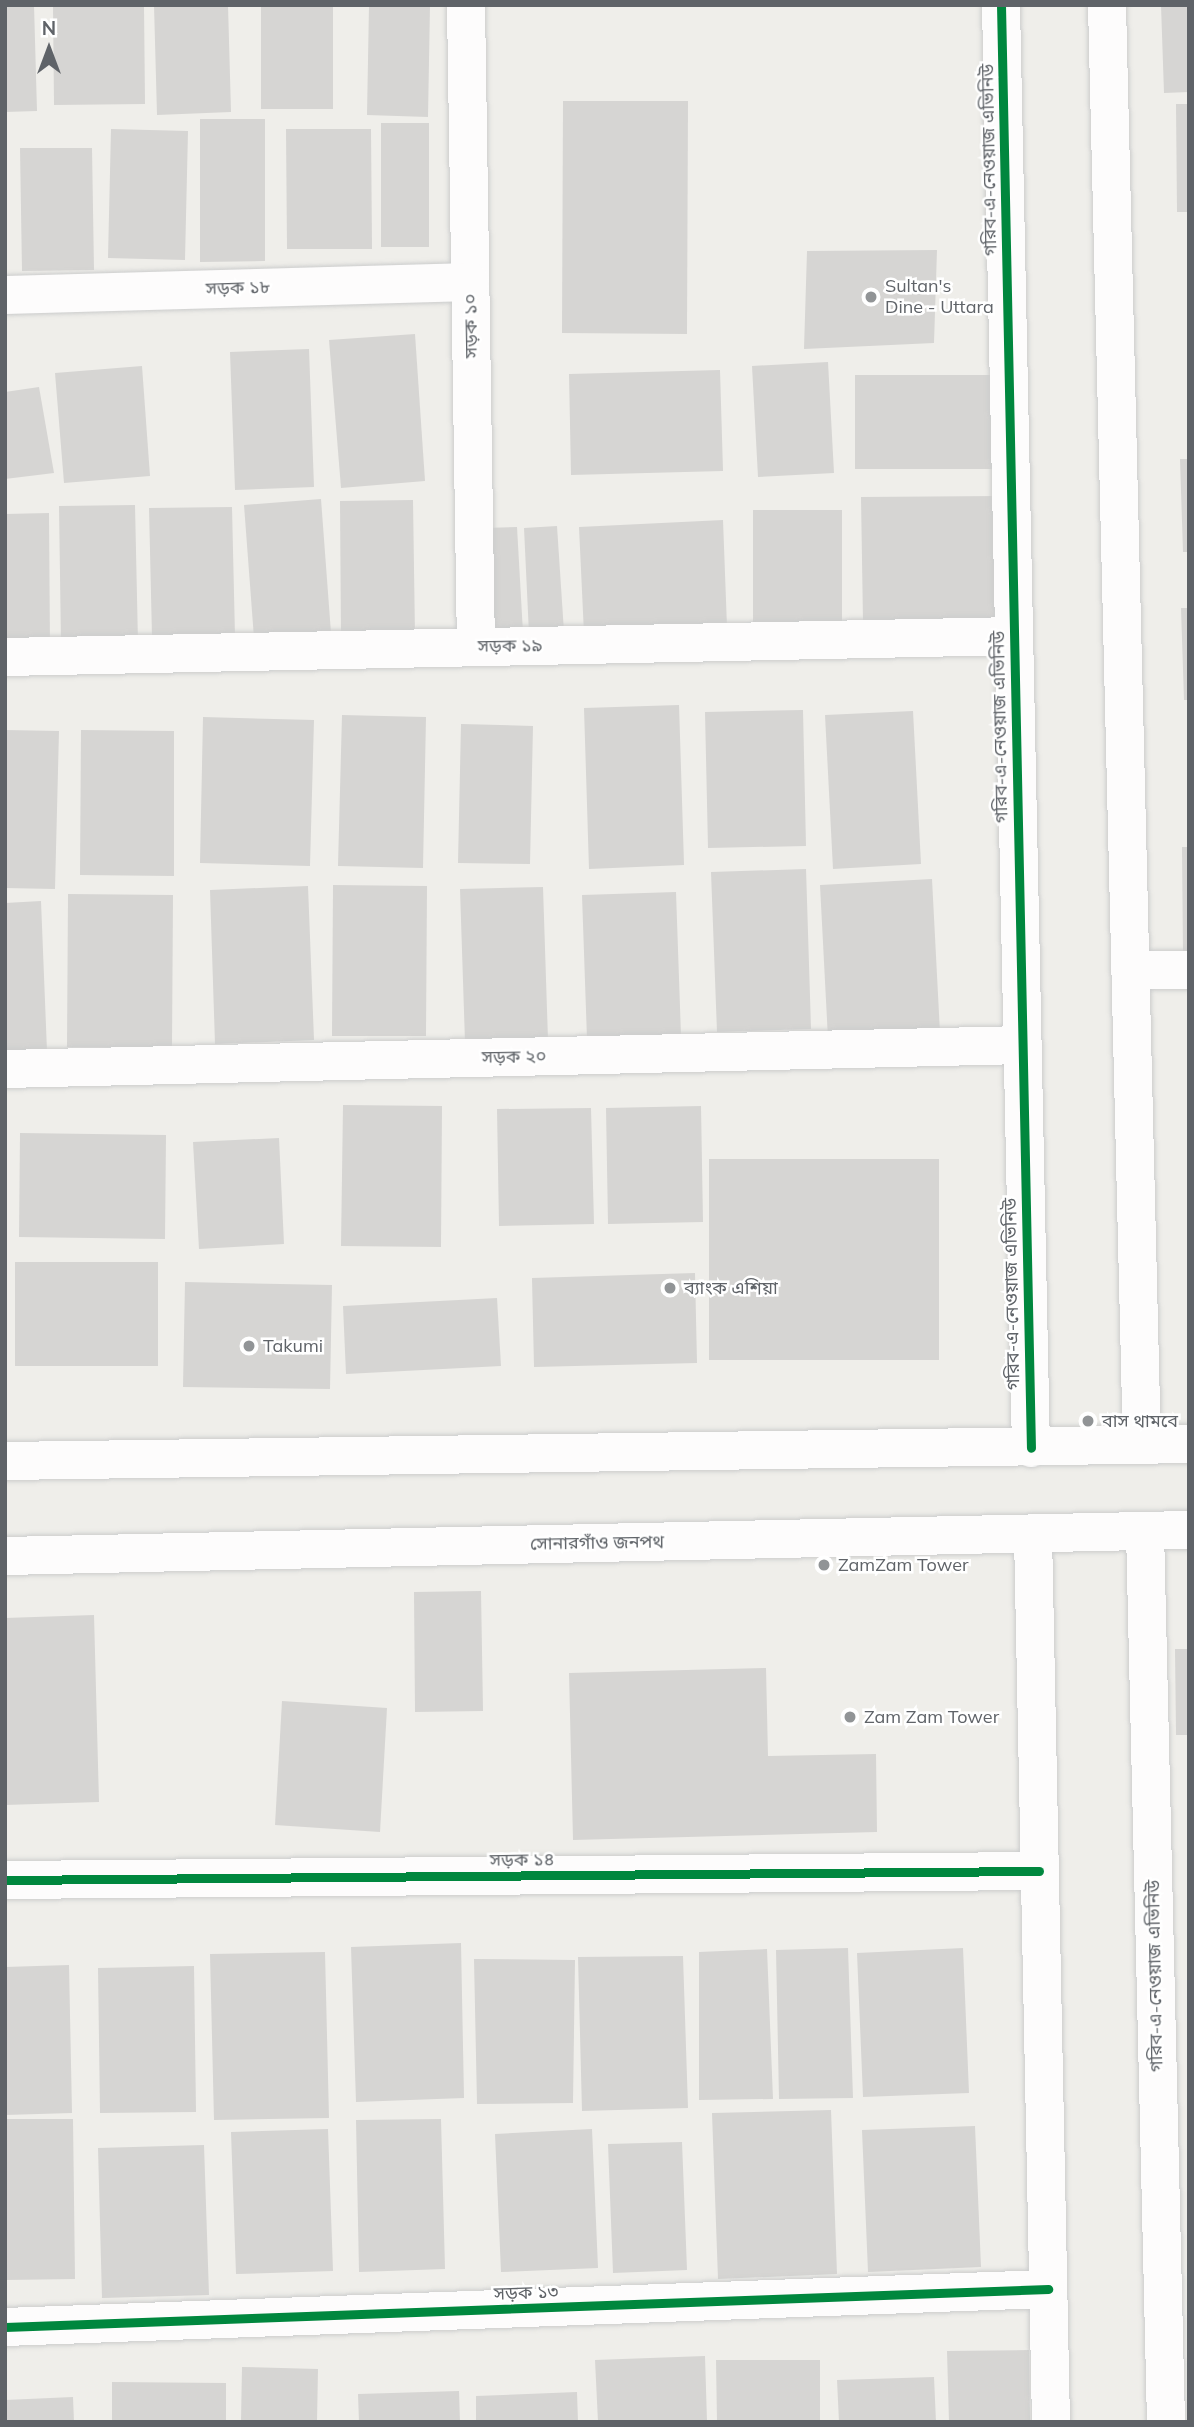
<!DOCTYPE html>
<meta charset="utf-8">
<style>
body{margin:0}
#map{position:relative;width:1194px;height:2427px;overflow:hidden;background:#efeeea;font-family:Mulish,"Noto Sans Bengali",sans-serif}
div>[style]{position:absolute}
[style*='--x']{left:calc(var(--x)*1px);top:calc(var(--y)*1px);width:calc(var(--w)*1px);rotate:calc(var(--a)*1deg)}
.building>*{inset:0;background:#d6d5d3}
.roads{filter:drop-shadow(0 0 2px #cbcccc) drop-shadow(0 0 2px #cbcccc)}
.street>*{height:38px;margin:-19px;padding:0 19px;transform-origin:19px;border-radius:19px;background:#fdfcfc}
.secondary>*{height:38px;margin:-19px;padding:0 19px;transform-origin:19px;border-radius:19px;background:#fdfcfc}
.cycleway>*{height:9px;margin:-4.5px;padding:0 4.5px;transform-origin:4.5px;border-radius:4.5px;background:#00873e}
.dots>*{width:19px;height:19px;translate:-50% -50%;box-sizing:border-box;border:4px solid #fff;border-radius:50%}
span{translate:-50% -50%;white-space:nowrap;text-align:center;line-height:1.15;-webkit-text-stroke:5px #fff;paint-order:stroke}
.street-label{font-size:18px;color:#5f6368}
.poi-label{font-size:18px;color:#5f6368}
.left{translate:0 -50%;text-align:left}
.frame{position:absolute;inset:0;border:7px solid #5f6368;pointer-events:none}
.north{position:absolute;left:14px;top:14px;width:70px;height:70px;-webkit-text-stroke:5px #fff;paint-order:stroke;rotate:0deg;font-size:19px;font-weight:700;line-height:28px;text-align:center;color:#5f6368}
.north::after{content:'';display:block;margin:auto;width:24px;height:32px;background:#5f6368;clip-path:polygon(50% 0,100% 100%,50% 72%,0 100%)}
</style>
<div id="map">
<div class="building">
<div style="clip-path:polygon(5px 5px,34px 5px,37px 111px,5px 112px)"></div>
<div style="clip-path:polygon(53px 5px,144px 5px,145px 104px,54px 105px)"></div>
<div style="clip-path:polygon(154px 5px,228px 5px,231px 112px,157px 115px)"></div>
<div style="clip-path:polygon(261px 5px,333px 5px,333px 109px,261px 109px)"></div>
<div style="clip-path:polygon(369px 5px,430px 5px,428px 117px,367px 115px)"></div>
<div style="clip-path:polygon(1161px 5px,1189px 5px,1189px 92px,1164px 93px)"></div>
<div style="clip-path:polygon(563px 101px,688px 101px,687px 334px,562px 333px)"></div>
<div style="clip-path:polygon(1176px 104px,1189px 104px,1189px 212px,1177px 212px)"></div>
<div style="clip-path:polygon(200px 119px,265px 119px,265px 261px,200px 262px)"></div>
<div style="clip-path:polygon(381px 123px,429px 123px,429px 247px,381px 247px)"></div>
<div style="clip-path:polygon(111px 129px,188px 131px,185px 260px,108px 258px)"></div>
<div style="clip-path:polygon(286px 129px,371px 129px,372px 249px,287px 249px)"></div>
<div style="clip-path:polygon(20px 148px,92px 148px,94px 270px,22px 271px)"></div>
<div style="clip-path:polygon(937px 250px,934px 343px,804px 349px,807px 251px)"></div>
<div style="clip-path:polygon(415px 334px,425px 481px,341px 488px,329px 340px)"></div>
<div style="clip-path:polygon(309px 349px,314px 487px,235px 490px,230px 352px)"></div>
<div style="clip-path:polygon(828px 362px,834px 473px,758px 477px,752px 366px)"></div>
<div style="clip-path:polygon(142px 366px,150px 476px,64px 483px,55px 373px)"></div>
<div style="clip-path:polygon(720px 370px,723px 471px,571px 475px,569px 374px)"></div>
<div style="clip-path:polygon(855px 375px,998px 375px,998px 469px,855px 469px)"></div>
<div style="clip-path:polygon(39px 387px,54px 473px,5px 479px,5px 392px)"></div>
<div style="clip-path:polygon(1180px 459px,1189px 459px,1189px 552px,1183px 552px)"></div>
<div style="clip-path:polygon(999px 496px,1000px 620px,863px 621px,861px 497px)"></div>
<div style="clip-path:polygon(321px 499px,331px 633px,254px 638px,244px 505px)"></div>
<div style="clip-path:polygon(413px 500px,415px 636px,341px 637px,340px 501px)"></div>
<div style="clip-path:polygon(135px 505px,138px 643px,61px 644px,59px 506px)"></div>
<div style="clip-path:polygon(232px 507px,235px 636px,152px 637px,149px 508px)"></div>
<div style="clip-path:polygon(753px 510px,842px 510px,842px 625px,753px 625px)"></div>
<div style="clip-path:polygon(49px 513px,50px 651px,5px 652px,5px 514px)"></div>
<div style="clip-path:polygon(723px 520px,727px 627px,584px 634px,579px 527px)"></div>
<div style="clip-path:polygon(557px 526px,564px 632px,529px 634px,524px 528px)"></div>
<div style="clip-path:polygon(517px 527px,523px 633px,490px 635px,483px 528px)"></div>
<div style="clip-path:polygon(1181px 608px,1189px 608px,1189px 700px,1184px 700px)"></div>
<div style="clip-path:polygon(679px 705px,684px 865px,589px 869px,584px 708px)"></div>
<div style="clip-path:polygon(803px 710px,806px 846px,708px 848px,705px 712px)"></div>
<div style="clip-path:polygon(913px 711px,921px 864px,833px 869px,825px 715px)"></div>
<div style="clip-path:polygon(342px 715px,426px 717px,423px 868px,338px 866px)"></div>
<div style="clip-path:polygon(203px 717px,314px 720px,310px 866px,200px 863px)"></div>
<div style="clip-path:polygon(461px 724px,533px 726px,530px 864px,458px 863px)"></div>
<div style="clip-path:polygon(5px 730px,59px 731px,55px 889px,5px 888px)"></div>
<div style="clip-path:polygon(81px 730px,174px 731px,174px 876px,80px 875px)"></div>
<div style="clip-path:polygon(1182px 847px,1189px 847px,1189px 956px,1183px 956px)"></div>
<div style="clip-path:polygon(806px 869px,811px 1029px,717px 1032px,711px 872px)"></div>
<div style="clip-path:polygon(932px 879px,940px 1033px,828px 1039px,820px 885px)"></div>
<div style="clip-path:polygon(333px 885px,427px 886px,426px 1036px,332px 1036px)"></div>
<div style="clip-path:polygon(308px 886px,314px 1040px,215px 1044px,210px 890px)"></div>
<div style="clip-path:polygon(543px 887px,548px 1040px,465px 1042px,460px 889px)"></div>
<div style="clip-path:polygon(676px 892px,681px 1036px,587px 1039px,582px 895px)"></div>
<div style="clip-path:polygon(68px 894px,173px 895px,172px 1048px,67px 1047px)"></div>
<div style="clip-path:polygon(41px 901px,47px 1051px,5px 1053px,5px 903px)"></div>
<div style="clip-path:polygon(343px 1105px,442px 1106px,441px 1247px,341px 1246px)"></div>
<div style="clip-path:polygon(701px 1106px,703px 1222px,608px 1224px,606px 1108px)"></div>
<div style="clip-path:polygon(591px 1108px,594px 1224px,499px 1226px,497px 1109px)"></div>
<div style="clip-path:polygon(20px 1133px,166px 1135px,165px 1239px,19px 1237px)"></div>
<div style="clip-path:polygon(279px 1138px,284px 1244px,199px 1249px,193px 1142px)"></div>
<div style="clip-path:polygon(709px 1159px,939px 1159px,939px 1360px,709px 1360px)"></div>
<div style="clip-path:polygon(15px 1262px,158px 1262px,158px 1366px,15px 1366px)"></div>
<div style="clip-path:polygon(695px 1273px,697px 1363px,534px 1367px,532px 1278px)"></div>
<div style="clip-path:polygon(185px 1282px,332px 1285px,330px 1389px,183px 1387px)"></div>
<div style="clip-path:polygon(497px 1298px,501px 1366px,346px 1374px,343px 1306px)"></div>
<div style="clip-path:polygon(481px 1591px,483px 1711px,415px 1712px,414px 1592px)"></div>
<div style="clip-path:polygon(94px 1615px,99px 1802px,5px 1805px,5px 1618px)"></div>
<div style="clip-path:polygon(1175px 1649px,1189px 1649px,1189px 1735px,1176px 1735px)"></div>
<div style="clip-path:polygon(766px 1668px,768px 1756px,876px 1754px,877px 1832px,573px 1840px,569px 1673px)"></div>
<div style="clip-path:polygon(282px 1701px,387px 1708px,380px 1832px,275px 1825px)"></div>
<div style="clip-path:polygon(461px 1943px,464px 2098px,356px 2102px,351px 1947px)"></div>
<div style="clip-path:polygon(848px 1948px,853px 2098px,779px 2099px,776px 1950px)"></div>
<div style="clip-path:polygon(963px 1948px,969px 2093px,863px 2097px,857px 1953px)"></div>
<div style="clip-path:polygon(767px 1949px,773px 2099px,699px 2100px,699px 1952px)"></div>
<div style="clip-path:polygon(325px 1952px,329px 2118px,214px 2120px,210px 1954px)"></div>
<div style="clip-path:polygon(683px 1956px,688px 2108px,582px 2111px,578px 1957px)"></div>
<div style="clip-path:polygon(474px 1959px,575px 1960px,573px 2103px,477px 2104px)"></div>
<div style="clip-path:polygon(69px 1965px,72px 2113px,5px 2115px,5px 1967px)"></div>
<div style="clip-path:polygon(194px 1966px,196px 2112px,100px 2113px,98px 1968px)"></div>
<div style="clip-path:polygon(831px 2110px,837px 2274px,718px 2279px,712px 2113px)"></div>
<div style="clip-path:polygon(5px 2119px,73px 2119px,75px 2279px,5px 2280px)"></div>
<div style="clip-path:polygon(441px 2119px,445px 2269px,359px 2272px,356px 2120px)"></div>
<div style="clip-path:polygon(975px 2126px,981px 2267px,868px 2272px,862px 2130px)"></div>
<div style="clip-path:polygon(328px 2129px,333px 2271px,236px 2274px,231px 2132px)"></div>
<div style="clip-path:polygon(592px 2129px,598px 2268px,501px 2272px,495px 2134px)"></div>
<div style="clip-path:polygon(682px 2142px,687px 2270px,613px 2273px,608px 2144px)"></div>
<div style="clip-path:polygon(204px 2145px,209px 2295px,102px 2298px,98px 2148px)"></div>
<div style="clip-path:polygon(1029px 2350px,1030px 2422px,949px 2422px,947px 2351px)"></div>
<div style="clip-path:polygon(705px 2356px,707px 2422px,598px 2422px,595px 2360px)"></div>
<div style="clip-path:polygon(716px 2360px,820px 2360px,820px 2422px,717px 2422px)"></div>
<div style="clip-path:polygon(242px 2367px,318px 2369px,317px 2422px,241px 2422px)"></div>
<div style="clip-path:polygon(934px 2377px,936px 2422px,839px 2422px,837px 2380px)"></div>
<div style="clip-path:polygon(112px 2382px,226px 2383px,226px 2422px,112px 2422px)"></div>
<div style="clip-path:polygon(459px 2391px,460px 2422px,359px 2422px,358px 2394px)"></div>
<div style="clip-path:polygon(577px 2392px,578px 2422px,476px 2422px,476px 2396px)"></div>
<div style="clip-path:polygon(73px 2397px,74px 2422px,5px 2422px,5px 2400px)"></div>
</div>
<div class="roads">
<div class="street">
<div style="--x:466;--y:5;--w:642;--a:89.11"></div>
<div style="--x:5;--y:295;--w:465;--a:-1.6"></div>
<div style="--x:5;--y:657;--w:1009;--a:-1.19"></div>
<div style="--x:1131;--y:970;--w:58;--a:0"></div>
<div style="--x:5;--y:1069;--w:1017;--a:-1.35"></div>
<div style="--x:5;--y:1880;--w:1034;--a:-0.5"></div>
<div style="--x:5;--y:2327;--w:1044;--a:-2.09"></div>
</div>
<div class="secondary">
<div style="--x:1001;--y:5;--w:1443;--a:88.81"></div>
<div style="--x:1107;--y:5;--w:1440;--a:88.61"></div>
<div style="--x:5;--y:1461;--w:1184;--a:-0.82"></div>
<div style="--x:1145;--y:1531;--w:891;--a:88.65"></div>
<div style="--x:1033;--y:1534;--w:888;--a:88.84"></div>
<div style="--x:5;--y:1556;--w:1184;--a:-1.26"></div>
</div>
</div>
<div class="cycleway">
<div style="--x:1001;--y:5;--w:1443;--a:88.81"></div>
<div style="--x:5;--y:1880;--w:1034;--a:-0.5"></div>
<div style="--x:5;--y:2327;--w:1044;--a:-2.09"></div>
</div>
<div class="dots">
<div style="left:871px;top:297px;background:#919496"></div>
<div style="left:670px;top:1288px;background:#919496"></div>
<div style="left:249px;top:1346px;background:#919496"></div>
<div style="left:1088px;top:1421px;background:#919496"></div>
<div style="left:824px;top:1565px;background:#919496"></div>
<div style="left:850px;top:1717px;background:#919496"></div>
</div>
<div class="street-label">
<span style="left:989px;top:160px;rotate:-91deg">গরিব-এ-নেওয়াজ এভিনিউ</span>
<span style="left:238px;top:288px;rotate:-2deg">সড়ক ১৮</span>
<span style="left:471px;top:326px;rotate:-91deg">সড়ক ১০</span>
<span style="left:510px;top:646px;rotate:-1deg">সড়ক ১৯</span>
<span style="left:1000px;top:727px;rotate:-91deg">গরিব-এ-নেওয়াজ এভিনিউ</span>
<span style="left:514px;top:1057px;rotate:-1deg">সড়ক ২০</span>
<span style="left:1012px;top:1294px;rotate:-91deg">গরিব-এ-নেওয়াজ এভিনিউ</span>
<span style="left:597px;top:1543px;rotate:-1deg">সোনারগাঁও জনপথ</span>
<span style="left:522px;top:1860px;rotate:-1deg">সড়ক ১৪</span>
<span style="left:1155px;top:1976px;rotate:-91deg">গরিব-এ-নেওয়াজ এভিনিউ</span>
<span style="left:526px;top:2293px;rotate:-2deg">সড়ক ১৩</span>
</div>
<div class="poi-label">
<span class="left" style="left:885px;top:297px">Sultan's<br>Dine - Uttara</span>
<span class="left" style="left:684px;top:1288px">ব্যাংক এশিয়া</span>
<span class="left" style="left:263px;top:1346px">Takumi</span>
<span class="left" style="left:1102px;top:1421px">বাস থামবে</span>
<span class="left" style="left:838px;top:1565px">ZamZam Tower</span>
<span class="left" style="left:864px;top:1717px">Zam Zam Tower</span>
</div>
<div class="frame"></div>
<div class="north">N</div>
</div>
